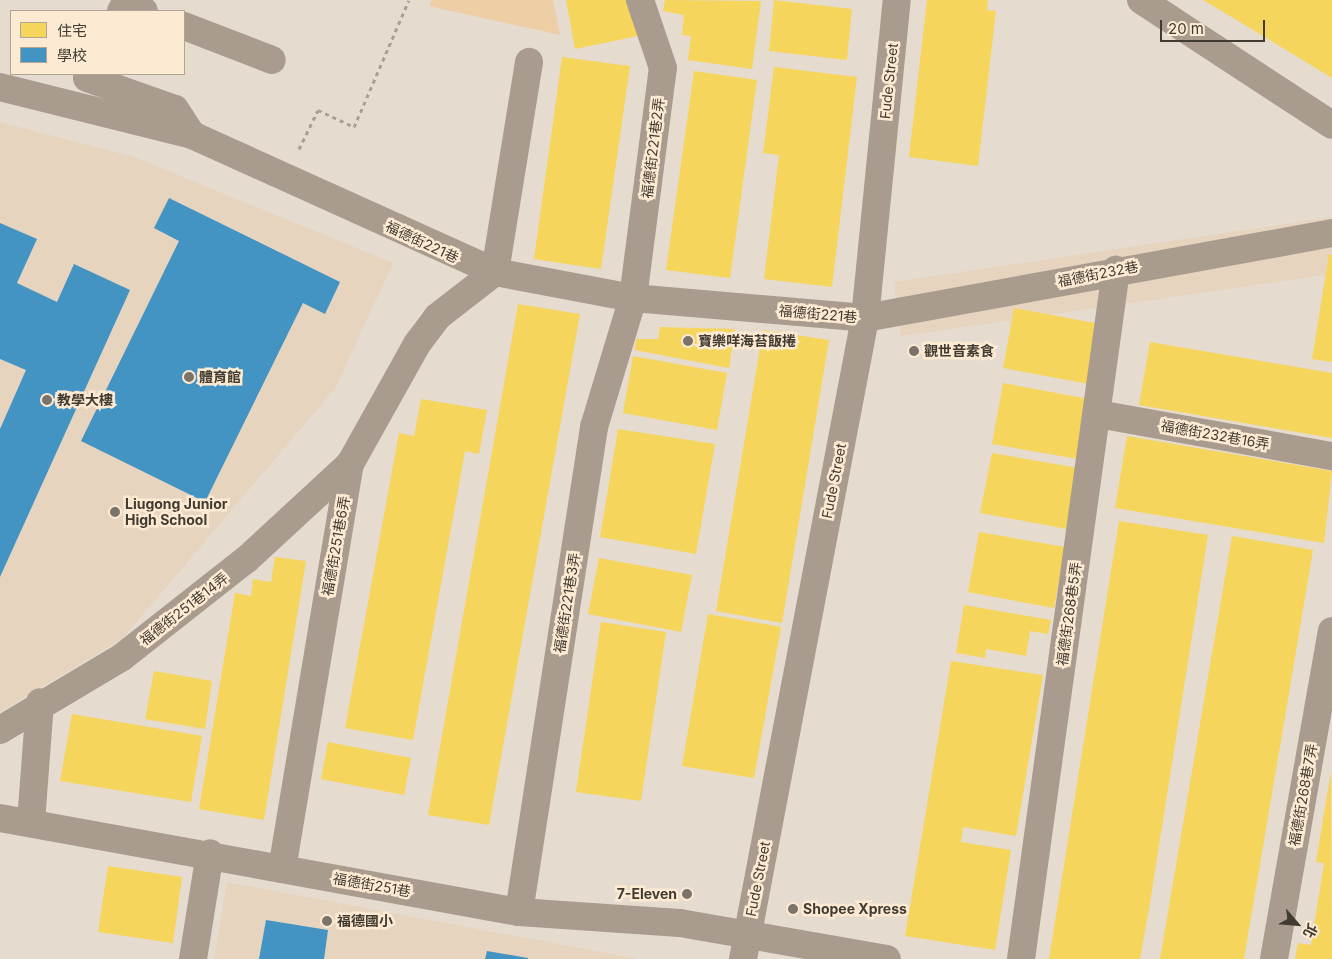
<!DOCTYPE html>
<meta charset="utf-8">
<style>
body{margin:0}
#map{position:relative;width:1332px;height:959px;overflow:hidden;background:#e5dbcf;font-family:Inter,"Noto Sans TC",sans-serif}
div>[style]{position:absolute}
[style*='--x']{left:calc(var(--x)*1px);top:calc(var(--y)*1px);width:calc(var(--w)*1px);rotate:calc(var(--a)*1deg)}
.built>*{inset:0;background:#e6d4bf}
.green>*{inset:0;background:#eecea4}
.homes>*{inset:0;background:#f6d55c}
.schools>*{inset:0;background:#4393c3}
.path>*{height:3px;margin-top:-1.5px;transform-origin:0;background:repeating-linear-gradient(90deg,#a99f92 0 4px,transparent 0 8px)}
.minor>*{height:28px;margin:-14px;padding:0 14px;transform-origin:14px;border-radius:14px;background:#a99c8e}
.dots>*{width:14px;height:14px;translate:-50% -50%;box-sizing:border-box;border:2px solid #fdead2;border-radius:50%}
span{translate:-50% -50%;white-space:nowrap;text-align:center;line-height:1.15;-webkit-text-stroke:5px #fdead2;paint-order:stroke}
.street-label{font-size:14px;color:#423b32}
.poi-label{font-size:14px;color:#423b32;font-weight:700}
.left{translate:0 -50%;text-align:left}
.right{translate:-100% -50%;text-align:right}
.legend{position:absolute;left:10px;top:10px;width:175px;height:65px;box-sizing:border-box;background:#fdead2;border:1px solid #b2a492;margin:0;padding:6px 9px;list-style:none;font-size:15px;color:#423b32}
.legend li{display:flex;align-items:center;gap:10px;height:25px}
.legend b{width:25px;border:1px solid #b2a492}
.north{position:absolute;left:1272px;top:899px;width:50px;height:50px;-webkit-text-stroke:4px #fdead2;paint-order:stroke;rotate:117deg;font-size:14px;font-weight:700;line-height:20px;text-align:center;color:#423b32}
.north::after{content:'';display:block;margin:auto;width:18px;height:22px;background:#423b32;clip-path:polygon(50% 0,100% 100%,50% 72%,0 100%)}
.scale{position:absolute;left:1160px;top:20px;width:105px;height:22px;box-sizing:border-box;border:2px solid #423b32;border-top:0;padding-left:6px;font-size:15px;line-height:18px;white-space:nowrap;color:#423b32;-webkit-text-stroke:4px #fdead2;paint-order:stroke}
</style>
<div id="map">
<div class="built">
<div style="clip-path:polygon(0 122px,134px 157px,393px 263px,336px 387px,123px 638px,0 712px)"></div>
<div style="clip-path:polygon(1332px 217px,1332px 274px,901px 336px,894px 282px)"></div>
<div style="clip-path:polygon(227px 882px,639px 959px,214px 959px)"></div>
</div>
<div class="green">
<div style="clip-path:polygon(432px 0,553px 0,560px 35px,429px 6px)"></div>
</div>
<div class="homes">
<div style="clip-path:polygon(566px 0,630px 0,638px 36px,575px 49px)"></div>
<div style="clip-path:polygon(665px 0,761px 1px,752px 69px,688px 60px,691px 36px,682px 35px,684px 15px,663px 11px)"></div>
<div style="clip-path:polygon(774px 0,852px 9px,847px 60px,769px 51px)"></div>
<div style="clip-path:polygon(927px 0,988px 0,987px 10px,996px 11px,978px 166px,909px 157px)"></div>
<div style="clip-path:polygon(1203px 0,1332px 0,1332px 78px,1245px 25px)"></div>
<div style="clip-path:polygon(562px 57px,630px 66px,601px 269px,534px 259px)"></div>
<div style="clip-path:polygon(774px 67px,857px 77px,832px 287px,764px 279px,779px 155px,763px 153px)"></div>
<div style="clip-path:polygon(694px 71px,757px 80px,730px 278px,666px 270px)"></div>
<div style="clip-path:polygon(1329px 254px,1332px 255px,1332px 362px,1312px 359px)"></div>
<div style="clip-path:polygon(518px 304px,580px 314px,489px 825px,428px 815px)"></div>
<div style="clip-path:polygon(1014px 308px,1100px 324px,1089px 384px,1003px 368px)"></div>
<div style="clip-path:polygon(660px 327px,735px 329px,729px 368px,635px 350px,636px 339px,658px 339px)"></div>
<div style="clip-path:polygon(763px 330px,829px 340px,782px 623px,716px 611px)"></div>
<div style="clip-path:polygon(1150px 342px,1332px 373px,1332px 438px,1139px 405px)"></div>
<div style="clip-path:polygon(633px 356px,727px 373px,717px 430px,623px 413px)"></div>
<div style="clip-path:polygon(1003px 383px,1089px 399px,1078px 459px,992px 444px)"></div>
<div style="clip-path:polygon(421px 399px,487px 410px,479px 454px,465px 451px,413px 740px,345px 728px,399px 433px,414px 436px)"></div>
<div style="clip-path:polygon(618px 429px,715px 444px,696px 554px,600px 537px)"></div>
<div style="clip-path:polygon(1127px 436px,1332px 471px,1324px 543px,1115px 508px)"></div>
<div style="clip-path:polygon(992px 453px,1078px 468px,1067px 529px,980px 513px)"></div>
<div style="clip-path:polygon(1119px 521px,1208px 535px,1150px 903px,1140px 959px,1049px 959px)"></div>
<div style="clip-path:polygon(979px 532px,1065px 547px,1054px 608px,968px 592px)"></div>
<div style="clip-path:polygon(1232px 536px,1313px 550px,1288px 699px,1244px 959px,1160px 959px)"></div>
<div style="clip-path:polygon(275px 557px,306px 561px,264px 820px,199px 809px,235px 593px,251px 596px,253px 579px,271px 582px)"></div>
<div style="clip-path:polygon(599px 558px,692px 575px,681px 632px,588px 614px)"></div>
<div style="clip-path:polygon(964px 605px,1051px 620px,1048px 634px,1030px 631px,1026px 656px,986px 649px,985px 658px,956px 653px)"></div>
<div style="clip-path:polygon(708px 614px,781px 627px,754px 778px,682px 766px)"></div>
<div style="clip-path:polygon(601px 622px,666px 632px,641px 801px,576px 792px)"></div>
<div style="clip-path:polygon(951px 661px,1043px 675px,1016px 836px,963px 827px,961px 842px,1011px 850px,995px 950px,905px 936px)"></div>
<div style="clip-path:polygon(154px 671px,212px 681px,205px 729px,145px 719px)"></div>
<div style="clip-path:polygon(72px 714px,202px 736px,191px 802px,60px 781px)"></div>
<div style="clip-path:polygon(328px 742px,411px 758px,404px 795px,321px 779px)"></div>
<div style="clip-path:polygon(1331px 771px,1332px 959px,1295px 959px,1298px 943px,1311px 945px,1324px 863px,1316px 862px)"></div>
<div style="clip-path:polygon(108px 866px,182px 877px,173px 943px,98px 932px)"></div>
</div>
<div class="schools">
<div style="clip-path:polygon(169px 198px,340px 282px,325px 314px,303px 303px,205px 502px,81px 441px,179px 241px,154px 228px)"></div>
<div style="clip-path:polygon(0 223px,37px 239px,17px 283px,57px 302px,74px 264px,130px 290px,0 577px,0 429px,26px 370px,0 359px)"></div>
<div style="clip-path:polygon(266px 920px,328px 930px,324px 959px,259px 959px)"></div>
<div style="clip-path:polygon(487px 951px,528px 958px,528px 959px,485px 959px)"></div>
</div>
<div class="path">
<div style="--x:299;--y:149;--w:43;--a:-64"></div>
<div style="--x:318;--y:110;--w:40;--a:25"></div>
<div style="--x:354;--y:127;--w:138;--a:-66.6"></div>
</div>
<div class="minor">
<div style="--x:1141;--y:0;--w:228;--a:33.2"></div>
<div style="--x:121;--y:11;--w:8;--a:-60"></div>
<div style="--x:125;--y:4;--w:20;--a:20"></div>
<div style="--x:184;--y:26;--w:94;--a:21.1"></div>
<div style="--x:89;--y:74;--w:4;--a:117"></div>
<div style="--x:87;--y:78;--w:93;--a:19.4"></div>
<div style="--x:175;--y:109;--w:31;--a:57"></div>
<div style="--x:0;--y:87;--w:198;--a:14"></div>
<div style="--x:192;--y:135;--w:333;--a:24.3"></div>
<div style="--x:495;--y:272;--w:140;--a:10.7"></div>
<div style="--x:633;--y:298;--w:233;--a:4.9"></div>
<div style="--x:865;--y:318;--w:475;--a:-10.3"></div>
<div style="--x:1098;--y:414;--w:238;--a:10.2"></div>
<div style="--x:0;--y:730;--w:141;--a:-30.8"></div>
<div style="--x:121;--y:658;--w:160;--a:-38.2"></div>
<div style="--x:247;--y:559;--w:140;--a:-42.7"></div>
<div style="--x:0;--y:818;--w:527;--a:10.27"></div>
<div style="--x:519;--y:912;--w:161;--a:3.9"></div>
<div style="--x:680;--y:923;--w:210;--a:9.9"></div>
<div style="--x:31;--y:822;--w:120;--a:-85.7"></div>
<div style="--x:282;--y:869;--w:411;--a:-80.5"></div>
<div style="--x:350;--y:464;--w:137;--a:-60.8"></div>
<div style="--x:417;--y:344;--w:34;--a:-53"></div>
<div style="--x:437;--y:317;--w:73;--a:-37.8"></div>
<div style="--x:495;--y:272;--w:213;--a:-80.8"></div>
<div style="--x:519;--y:912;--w:491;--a:-81.2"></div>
<div style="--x:594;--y:427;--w:135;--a:-73.2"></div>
<div style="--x:633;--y:298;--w:232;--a:-82.6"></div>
<div style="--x:663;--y:68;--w:72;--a:-108.7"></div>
<div style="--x:193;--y:959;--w:107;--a:-80.9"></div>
<div style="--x:743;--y:959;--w:653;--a:-79.22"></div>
<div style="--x:865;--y:318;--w:320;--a:-84.3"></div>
<div style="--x:1021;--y:959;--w:696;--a:-82.15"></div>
<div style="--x:1274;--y:959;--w:333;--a:-80"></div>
</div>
<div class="dots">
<div style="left:688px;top:341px;background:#7b7369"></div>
<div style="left:914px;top:351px;background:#7b7369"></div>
<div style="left:189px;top:377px;background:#7b7369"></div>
<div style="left:47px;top:400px;background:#7b7369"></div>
<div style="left:115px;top:512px;background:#7b7369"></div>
<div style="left:687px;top:894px;background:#7b7369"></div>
<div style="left:793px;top:909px;background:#7b7369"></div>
<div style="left:327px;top:921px;background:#7b7369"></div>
</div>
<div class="street-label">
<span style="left:889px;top:81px;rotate:-84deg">Fude Street</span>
<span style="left:653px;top:148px;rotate:-83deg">福德街221巷2弄</span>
<span style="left:422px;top:242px;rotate:25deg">福德街221巷</span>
<span style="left:1098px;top:274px;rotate:-11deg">福德街232巷</span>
<span style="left:818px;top:314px;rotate:5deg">福德街221巷</span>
<span style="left:1215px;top:435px;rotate:10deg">福德街232巷16弄</span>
<span style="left:834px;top:481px;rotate:-79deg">Fude Street</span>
<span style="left:336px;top:546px;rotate:-80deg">福德街251巷6弄</span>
<span style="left:567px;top:603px;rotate:-81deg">福德街221巷3弄</span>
<span style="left:184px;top:609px;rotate:-38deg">福德街251巷14弄</span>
<span style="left:1069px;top:614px;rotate:-82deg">福德街268巷5弄</span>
<span style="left:1303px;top:795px;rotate:-80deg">福德街268巷7弄</span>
<span style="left:758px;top:879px;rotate:-79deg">Fude Street</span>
<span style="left:372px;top:885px;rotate:10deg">福德街251巷</span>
</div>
<div class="poi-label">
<span class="left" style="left:698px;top:341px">寶樂咩海苔飯捲</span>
<span class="left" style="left:924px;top:351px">觀世音素食</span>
<span class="left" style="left:199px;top:377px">體育館</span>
<span class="left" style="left:57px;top:400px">教學大樓</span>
<span class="left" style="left:125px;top:512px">Liugong Junior<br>High School</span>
<span class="right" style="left:677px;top:894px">7-Eleven</span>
<span class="left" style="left:803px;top:909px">Shopee Xpress</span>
<span class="left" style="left:337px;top:921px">福德國小</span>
</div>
<ul class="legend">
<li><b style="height:14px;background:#f6d55c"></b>住宅</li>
<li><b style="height:14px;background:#4393c3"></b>學校</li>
</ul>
<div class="north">北</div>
<div class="scale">20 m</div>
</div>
